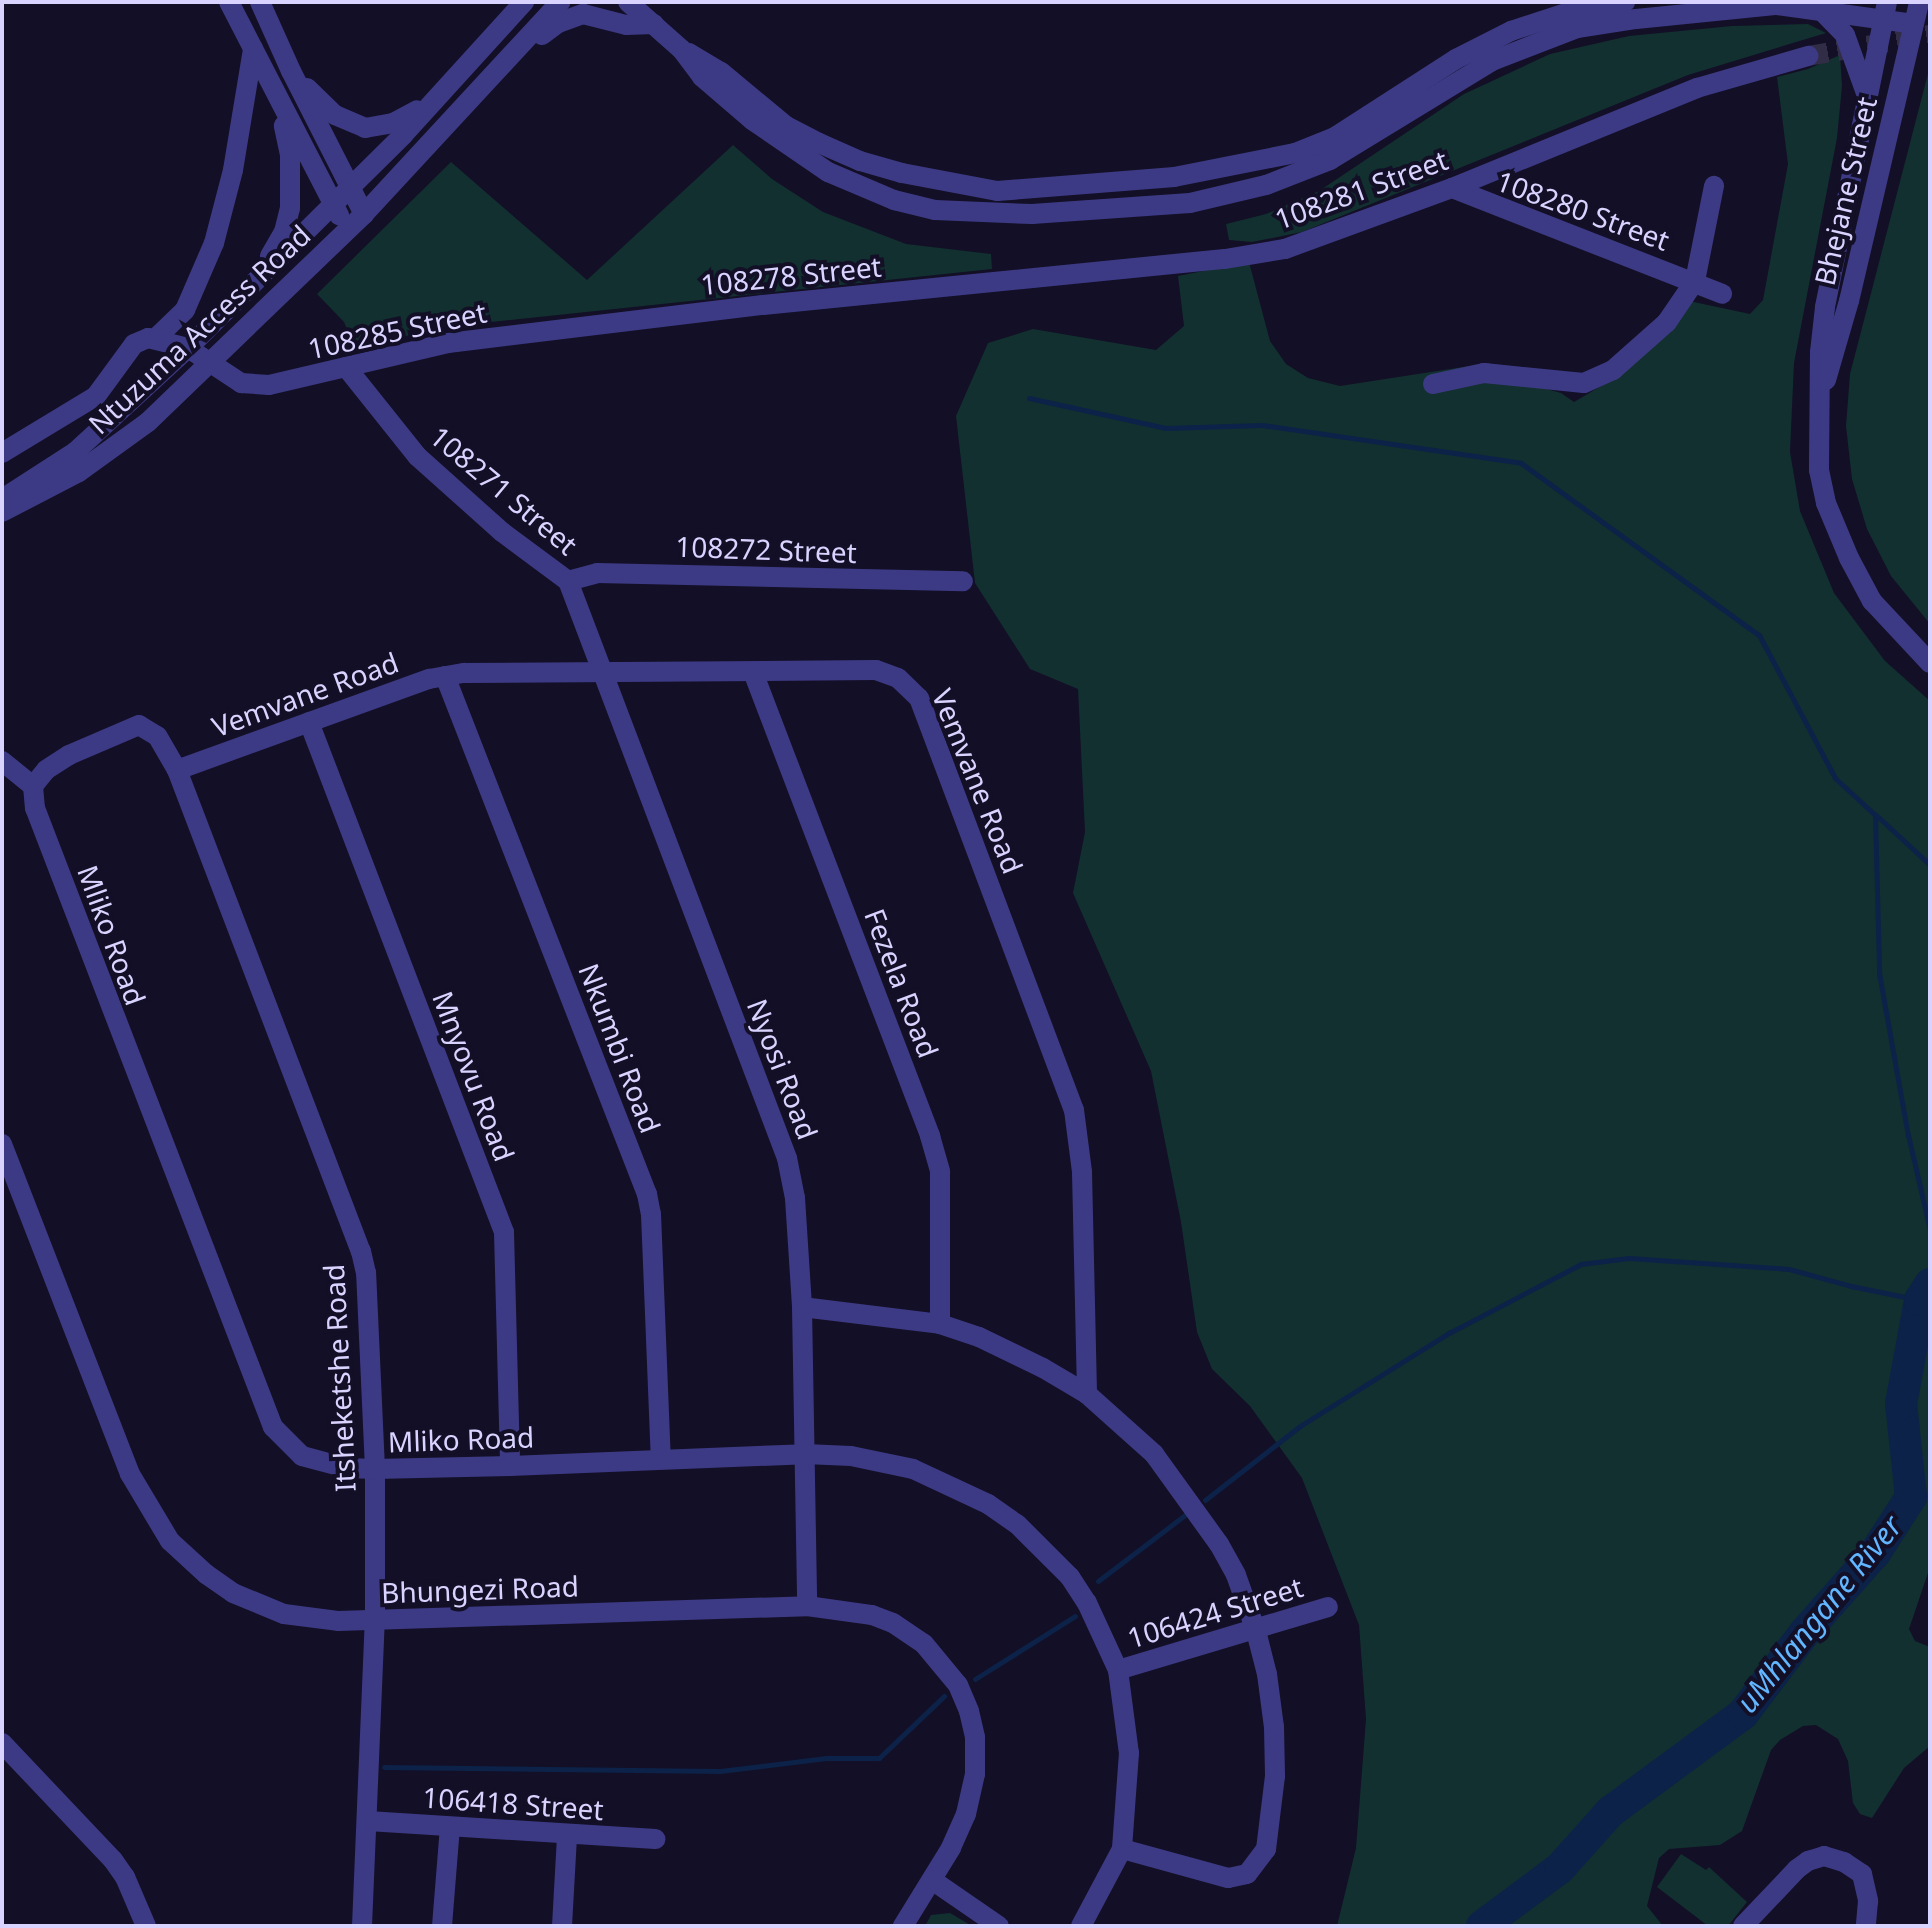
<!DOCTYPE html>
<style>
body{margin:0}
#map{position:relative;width:1932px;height:1928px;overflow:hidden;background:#130f26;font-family:"Noto Sans",sans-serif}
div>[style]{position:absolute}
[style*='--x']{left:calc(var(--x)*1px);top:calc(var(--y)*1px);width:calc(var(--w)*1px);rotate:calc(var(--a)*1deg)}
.green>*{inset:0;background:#12302f}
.stream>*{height:5px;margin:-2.5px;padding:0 2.5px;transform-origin:2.5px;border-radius:2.5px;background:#0c2248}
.river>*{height:32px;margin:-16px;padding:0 16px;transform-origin:16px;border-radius:16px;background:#0c2248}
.minor-tunnel>*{height:20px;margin-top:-10px;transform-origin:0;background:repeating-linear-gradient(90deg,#312d47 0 20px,transparent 0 30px)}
.minor>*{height:20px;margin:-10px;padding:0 10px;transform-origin:10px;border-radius:10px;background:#3d3a85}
.tertiary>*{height:20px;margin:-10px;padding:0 10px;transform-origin:10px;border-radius:10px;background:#3d3a85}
span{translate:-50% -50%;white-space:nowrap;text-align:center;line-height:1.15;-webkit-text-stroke:8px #130f26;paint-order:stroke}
.street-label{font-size:28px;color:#d9d4ff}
.water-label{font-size:30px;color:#62b6ff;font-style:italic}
.frame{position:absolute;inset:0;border:4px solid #d9d4ff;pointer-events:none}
</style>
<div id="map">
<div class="green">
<div style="clip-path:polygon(1808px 24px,1826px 33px,1688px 75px,1302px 232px,1252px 242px,1229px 240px,1226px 224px,1266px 214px,1319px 191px,1464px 94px,1550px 54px,1629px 36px,1732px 26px)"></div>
<div style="clip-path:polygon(1840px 55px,1842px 86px,1837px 138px,1794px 363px,1790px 452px,1800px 511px,1834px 593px,1885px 661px,1930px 701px,1930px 1567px,1909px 1629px,1915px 1641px,1930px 1647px,1930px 1746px,1904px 1768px,1872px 1818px,1860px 1814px,1853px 1803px,1848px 1761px,1838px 1739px,1816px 1725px,1803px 1726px,1780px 1740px,1771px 1750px,1742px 1831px,1720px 1845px,1669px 1849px,1659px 1858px,1647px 1906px,1663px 1926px,1337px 1926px,1356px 1848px,1366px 1719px,1359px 1625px,1302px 1478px,1250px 1406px,1212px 1369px,1197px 1332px,1181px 1222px,1151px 1071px,1073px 893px,1085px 832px,1078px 689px,1030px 669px,975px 583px,956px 416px,988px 343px,1033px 329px,1156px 350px,1184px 326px,1178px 276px,1249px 262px,1270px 341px,1286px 364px,1308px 378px,1340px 386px,1489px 363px,1522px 382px,1561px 393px,1574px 402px,1618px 376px,1689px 301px,1750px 314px,1763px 300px,1788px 164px,1777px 77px,1808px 69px)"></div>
<div style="clip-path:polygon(1930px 66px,1930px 624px,1891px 576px,1867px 529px,1852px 479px,1846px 426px,1850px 374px)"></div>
<div style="clip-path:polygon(733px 145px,772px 179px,823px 212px,906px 244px,991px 254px,992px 269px,444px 327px,355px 348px,344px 322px,317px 294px,451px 162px,587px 280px)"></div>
<div style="clip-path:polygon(1681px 1854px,1706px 1870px,1709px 1867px,1747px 1902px,1728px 1926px,1708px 1926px,1657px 1887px)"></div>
<div style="clip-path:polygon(950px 1913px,972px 1926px,925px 1926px,931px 1915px)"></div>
</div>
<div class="stream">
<div style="--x:1029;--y:398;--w:140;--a:12.4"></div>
<div style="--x:1166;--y:428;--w:96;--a:-1.8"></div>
<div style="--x:1262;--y:425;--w:262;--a:8.3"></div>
<div style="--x:1521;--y:463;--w:294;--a:35.9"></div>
<div style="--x:1759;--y:635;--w:162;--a:62"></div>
<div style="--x:1835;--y:778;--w:54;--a:42.8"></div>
<div style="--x:1875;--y:815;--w:158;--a:88.5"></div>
<div style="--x:1879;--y:973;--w:165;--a:79.9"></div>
<div style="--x:1908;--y:1135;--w:98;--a:77"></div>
<div style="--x:1876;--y:815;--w:74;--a:42.8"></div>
<div style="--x:1205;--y:1500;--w:120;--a:-37.9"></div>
<div style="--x:1300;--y:1426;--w:176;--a:-32"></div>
<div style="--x:1449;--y:1333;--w:149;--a:-27.6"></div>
<div style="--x:1581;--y:1264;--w:48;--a:-7.1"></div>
<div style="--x:1629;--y:1258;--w:160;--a:3.9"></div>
<div style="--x:1789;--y:1269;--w:64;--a:15.3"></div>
<div style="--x:1851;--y:1286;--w:70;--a:11.5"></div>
<div style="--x:1098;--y:1581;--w:109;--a:-37.2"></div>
<div style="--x:975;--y:1679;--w:118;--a:-32.2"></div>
<div style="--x:384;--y:1767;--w:336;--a:0.7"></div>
<div style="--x:720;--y:1771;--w:107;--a:-7"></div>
<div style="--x:826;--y:1758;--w:53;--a:0"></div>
<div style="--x:879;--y:1758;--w:90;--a:-43.6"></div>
</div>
<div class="river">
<div style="--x:1482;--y:1926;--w:97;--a:-36.6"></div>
<div style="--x:1560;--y:1868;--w:75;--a:-48.2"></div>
<div style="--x:1610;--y:1812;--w:165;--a:-36.4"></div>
<div style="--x:1743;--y:1714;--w:103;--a:-52.9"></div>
<div style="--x:1805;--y:1632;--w:106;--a:-48.5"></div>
<div style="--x:1875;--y:1553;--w:67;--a:-57.3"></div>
<div style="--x:1911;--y:1497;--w:94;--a:-96.1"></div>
<div style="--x:1901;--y:1404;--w:106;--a:-79.6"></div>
<div style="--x:1920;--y:1300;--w:19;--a:-58"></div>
</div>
<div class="minor-tunnel">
<div style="--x:1808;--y:56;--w:124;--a:-9.8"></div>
</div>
<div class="minor">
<div style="--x:1452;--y:188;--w:290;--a:21.4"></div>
<div style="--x:156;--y:338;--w:40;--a:-44"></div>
<div style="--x:185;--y:310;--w:73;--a:-66.6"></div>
<div style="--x:214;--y:243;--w:75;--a:-75.4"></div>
<div style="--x:233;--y:170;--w:123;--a:-80.6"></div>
<div style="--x:346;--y:367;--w:114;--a:51.4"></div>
<div style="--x:417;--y:456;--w:114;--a:41.8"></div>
<div style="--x:502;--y:532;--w:82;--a:36.6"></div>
<div style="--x:568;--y:581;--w:617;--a:69.22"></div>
<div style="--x:787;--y:1158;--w:41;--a:78.7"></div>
<div style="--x:795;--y:1198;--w:109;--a:86.3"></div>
<div style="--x:802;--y:1307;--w:299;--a:89"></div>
<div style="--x:1433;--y:384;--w:52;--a:-12.2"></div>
<div style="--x:1484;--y:373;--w:100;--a:5.7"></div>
<div style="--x:1584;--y:383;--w:32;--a:-24"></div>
<div style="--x:1613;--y:370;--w:72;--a:-41.6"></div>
<div style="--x:1667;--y:322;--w:50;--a:-55.7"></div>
<div style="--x:1695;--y:281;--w:97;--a:-78.7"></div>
<div style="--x:2;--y:453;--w:110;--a:-31.2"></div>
<div style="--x:96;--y:396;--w:64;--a:-53.8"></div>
<div style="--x:134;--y:344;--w:15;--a:-23"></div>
<div style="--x:148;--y:338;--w:41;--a:14"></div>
<div style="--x:188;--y:348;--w:64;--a:33.4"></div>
<div style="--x:241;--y:383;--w:28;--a:4"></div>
<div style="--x:269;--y:385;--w:184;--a:-13.2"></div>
<div style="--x:448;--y:343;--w:317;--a:-6.9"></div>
<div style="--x:763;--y:305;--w:464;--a:-5.7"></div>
<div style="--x:1225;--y:259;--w:61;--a:-9.5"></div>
<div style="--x:1285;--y:249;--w:178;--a:-20.1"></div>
<div style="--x:1452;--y:188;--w:265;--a:-22.2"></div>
<div style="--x:1697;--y:88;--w:116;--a:-16.1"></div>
<div style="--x:568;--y:581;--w:30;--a:-15"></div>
<div style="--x:597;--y:573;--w:366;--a:1.3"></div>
<div style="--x:753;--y:672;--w:497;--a:69.1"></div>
<div style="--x:930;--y:1136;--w:37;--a:74"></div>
<div style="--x:940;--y:1172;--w:152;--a:90"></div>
<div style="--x:445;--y:676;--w:556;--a:68.7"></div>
<div style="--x:647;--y:1194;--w:20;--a:79"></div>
<div style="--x:651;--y:1214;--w:244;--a:87.7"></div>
<div style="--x:309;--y:722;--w:546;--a:69.08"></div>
<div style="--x:504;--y:1232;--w:234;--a:88.5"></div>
<div style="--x:2;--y:761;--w:40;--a:39"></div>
<div style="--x:177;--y:770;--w:268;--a:-19.9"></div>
<div style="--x:429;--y:679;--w:36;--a:-10"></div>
<div style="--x:464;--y:673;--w:412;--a:-0.4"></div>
<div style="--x:876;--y:670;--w:23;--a:20"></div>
<div style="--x:898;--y:678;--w:29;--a:44"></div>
<div style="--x:919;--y:698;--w:440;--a:69.4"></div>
<div style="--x:1074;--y:1110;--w:63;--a:82.6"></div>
<div style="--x:1082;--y:1172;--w:222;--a:88.7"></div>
<div style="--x:2;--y:1144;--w:354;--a:68.8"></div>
<div style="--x:130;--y:1474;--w:78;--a:59.2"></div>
<div style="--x:170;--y:1541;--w:49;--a:42.5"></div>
<div style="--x:206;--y:1574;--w:33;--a:35"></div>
<div style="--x:233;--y:1593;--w:55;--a:22.4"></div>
<div style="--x:284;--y:1614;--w:54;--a:7.4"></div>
<div style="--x:338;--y:1621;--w:469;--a:-1.8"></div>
<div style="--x:807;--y:1606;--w:66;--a:7.9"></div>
<div style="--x:872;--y:1615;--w:22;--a:21"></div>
<div style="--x:893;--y:1623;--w:37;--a:34"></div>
<div style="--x:924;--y:1644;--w:53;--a:50.3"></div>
<div style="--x:958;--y:1685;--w:28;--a:67"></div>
<div style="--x:969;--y:1711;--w:27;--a:77"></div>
<div style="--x:975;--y:1737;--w:37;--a:90"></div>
<div style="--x:975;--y:1774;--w:41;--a:102.7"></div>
<div style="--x:966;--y:1814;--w:37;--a:114"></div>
<div style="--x:951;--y:1848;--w:92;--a:121.6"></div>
<div style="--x:802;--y:1307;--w:139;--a:7"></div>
<div style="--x:940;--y:1324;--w:41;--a:18.4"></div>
<div style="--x:979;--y:1337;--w:71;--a:25.8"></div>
<div style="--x:1043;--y:1368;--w:51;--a:30.6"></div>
<div style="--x:1087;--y:1394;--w:90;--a:41.8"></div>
<div style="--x:1154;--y:1454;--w:111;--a:54.2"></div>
<div style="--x:1219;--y:1544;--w:35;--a:61"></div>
<div style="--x:1236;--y:1575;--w:59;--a:70.3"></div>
<div style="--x:1256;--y:1631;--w:44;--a:75.7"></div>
<div style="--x:1267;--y:1674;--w:53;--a:82.5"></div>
<div style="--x:1274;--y:1727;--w:49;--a:88.8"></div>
<div style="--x:1275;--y:1776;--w:74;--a:97"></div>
<div style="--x:1266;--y:1849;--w:31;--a:127"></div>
<div style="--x:1247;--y:1874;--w:19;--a:168"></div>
<div style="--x:1228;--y:1878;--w:110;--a:-164.7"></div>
<div style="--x:1118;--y:1670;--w:219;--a:-16.7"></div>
<div style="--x:2;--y:1743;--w:161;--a:46.5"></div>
<div style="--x:113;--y:1860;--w:21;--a:55"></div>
<div style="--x:125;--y:1877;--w:53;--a:66.8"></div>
<div style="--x:368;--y:1821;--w:288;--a:3.6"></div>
<div style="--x:932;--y:1880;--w:81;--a:34.5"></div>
<div style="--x:362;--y:1926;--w:305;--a:-87.6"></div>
<div style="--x:375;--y:1621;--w:152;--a:-90"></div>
<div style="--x:375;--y:1469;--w:196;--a:-92.6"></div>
<div style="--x:366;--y:1273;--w:22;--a:-103"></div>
<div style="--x:361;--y:1252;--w:516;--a:-110.89"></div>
<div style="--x:177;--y:770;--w:39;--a:-120"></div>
<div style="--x:157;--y:736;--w:21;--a:-149"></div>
<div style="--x:139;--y:725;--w:76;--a:156.8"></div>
<div style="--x:69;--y:755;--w:27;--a:147"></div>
<div style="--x:46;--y:770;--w:21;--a:129"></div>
<div style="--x:33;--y:786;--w:22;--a:85"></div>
<div style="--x:35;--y:808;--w:663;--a:68.97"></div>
<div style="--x:273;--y:1427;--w:41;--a:45"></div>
<div style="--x:302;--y:1456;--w:47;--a:14.9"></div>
<div style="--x:347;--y:1468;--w:28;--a:2"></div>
<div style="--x:375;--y:1469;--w:135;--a:-1.3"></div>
<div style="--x:510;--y:1466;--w:295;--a:-2.3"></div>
<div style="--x:805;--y:1454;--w:46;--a:2.5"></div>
<div style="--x:851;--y:1456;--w:63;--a:11.8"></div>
<div style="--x:913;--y:1469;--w:83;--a:25"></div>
<div style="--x:988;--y:1504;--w:35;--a:35"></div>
<div style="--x:1017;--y:1524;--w:75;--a:45"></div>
<div style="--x:1070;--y:1577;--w:31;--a:57"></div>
<div style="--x:1087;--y:1603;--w:74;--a:65.2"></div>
<div style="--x:1118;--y:1670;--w:84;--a:82.5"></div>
<div style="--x:1129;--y:1753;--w:96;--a:94.2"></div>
<div style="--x:1122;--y:1849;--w:87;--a:118"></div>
<div style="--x:442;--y:1926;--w:99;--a:-85.4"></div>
<div style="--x:562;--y:1926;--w:90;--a:-86.8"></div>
<div style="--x:1743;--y:1926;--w:79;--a:-46.5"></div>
<div style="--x:1797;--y:1869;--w:14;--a:-36"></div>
<div style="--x:1808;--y:1861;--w:17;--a:-17"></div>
<div style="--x:1824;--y:1856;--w:21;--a:17"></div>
<div style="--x:1844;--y:1862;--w:22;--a:34"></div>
<div style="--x:1862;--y:1874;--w:28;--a:77"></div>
<div style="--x:1868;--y:1901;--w:25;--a:95"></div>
</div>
<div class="tertiary">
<div style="--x:229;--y:2;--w:240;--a:62.7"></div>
<div style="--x:260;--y:2;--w:76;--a:65.8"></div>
<div style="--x:291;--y:71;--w:161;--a:63"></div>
<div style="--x:628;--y:2;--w:72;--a:41.6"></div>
<div style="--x:682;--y:50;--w:34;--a:53"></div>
<div style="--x:702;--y:77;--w:66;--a:40.7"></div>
<div style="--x:752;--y:120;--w:92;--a:34.4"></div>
<div style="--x:828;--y:172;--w:72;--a:23"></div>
<div style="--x:894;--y:200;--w:42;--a:13.7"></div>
<div style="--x:935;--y:210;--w:97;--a:2.4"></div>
<div style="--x:1032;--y:214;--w:158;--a:-4"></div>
<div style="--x:1190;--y:203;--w:78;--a:-13.3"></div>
<div style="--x:1266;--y:185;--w:69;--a:-21.3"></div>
<div style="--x:1330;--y:160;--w:190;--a:-31.4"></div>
<div style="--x:1492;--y:61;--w:91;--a:-21.2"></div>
<div style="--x:1577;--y:28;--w:60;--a:-8.7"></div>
<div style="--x:1636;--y:19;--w:142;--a:-5.7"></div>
<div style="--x:1777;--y:5;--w:138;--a:7.9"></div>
<div style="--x:1887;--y:2;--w:311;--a:101.5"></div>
<div style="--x:1825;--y:307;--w:45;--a:96.3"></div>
<div style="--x:1820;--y:352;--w:118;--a:90.5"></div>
<div style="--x:1819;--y:470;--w:34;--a:78"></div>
<div style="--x:1826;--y:503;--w:60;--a:67.3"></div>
<div style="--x:1849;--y:558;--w:49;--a:61.9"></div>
<div style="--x:1872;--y:601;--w:85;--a:46.9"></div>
<div style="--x:1820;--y:9;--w:36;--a:46"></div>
<div style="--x:1845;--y:35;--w:62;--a:70.1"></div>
<div style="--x:542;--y:35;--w:20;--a:-37"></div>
<div style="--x:558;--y:23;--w:27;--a:-20"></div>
<div style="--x:583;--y:14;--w:44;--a:14.3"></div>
<div style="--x:626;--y:25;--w:28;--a:-2"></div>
<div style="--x:689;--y:53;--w:37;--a:31"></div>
<div style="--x:721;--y:72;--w:85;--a:39.7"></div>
<div style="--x:786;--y:126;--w:37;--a:27"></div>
<div style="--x:819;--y:143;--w:45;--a:23.7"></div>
<div style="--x:860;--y:161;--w:44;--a:15.9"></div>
<div style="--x:902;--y:173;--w:97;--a:10.7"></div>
<div style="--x:997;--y:191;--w:178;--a:-4.5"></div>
<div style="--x:1174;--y:177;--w:123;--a:-11.2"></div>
<div style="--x:1295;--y:153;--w:43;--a:-21.8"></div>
<div style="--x:1335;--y:137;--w:144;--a:-32.8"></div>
<div style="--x:1456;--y:59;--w:62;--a:-27"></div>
<div style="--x:1511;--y:31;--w:61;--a:-18.1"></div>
<div style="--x:1569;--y:12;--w:57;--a:-10.1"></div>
<div style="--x:307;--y:88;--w:39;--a:44"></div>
<div style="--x:335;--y:115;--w:33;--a:23"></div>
<div style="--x:365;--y:128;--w:28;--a:-10"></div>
<div style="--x:393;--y:123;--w:27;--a:-28"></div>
<div style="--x:270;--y:256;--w:28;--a:-60"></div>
<div style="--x:284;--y:232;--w:25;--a:-76"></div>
<div style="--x:290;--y:208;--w:53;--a:-90"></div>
<div style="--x:290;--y:155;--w:30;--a:-102"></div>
<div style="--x:1826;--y:380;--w:82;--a:-73.8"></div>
<div style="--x:1849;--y:301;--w:307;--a:-76.8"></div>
<div style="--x:2;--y:499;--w:87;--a:-32.8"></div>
<div style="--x:75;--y:452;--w:154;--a:-42.6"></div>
<div style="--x:188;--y:348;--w:303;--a:-44.7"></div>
<div style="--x:403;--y:135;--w:180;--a:-47.7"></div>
<div style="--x:2;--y:512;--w:87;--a:-27.5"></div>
<div style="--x:79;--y:472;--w:85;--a:-35.9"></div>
<div style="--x:148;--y:422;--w:300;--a:-43.9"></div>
<div style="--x:364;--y:214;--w:289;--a:-47.2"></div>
</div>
<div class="street-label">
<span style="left:1361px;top:189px;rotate:-20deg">108281 Street</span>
<span style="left:1845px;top:191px;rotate:-77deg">Bhejane Street</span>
<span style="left:1583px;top:210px;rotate:20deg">108280 Street</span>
<span style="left:791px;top:275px;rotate:-6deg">108278 Street</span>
<span style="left:199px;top:329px;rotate:-43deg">Ntuzuma Access Road</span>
<span style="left:397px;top:330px;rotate:-12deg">108285 Street</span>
<span style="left:504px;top:490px;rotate:40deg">108271 Street</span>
<span style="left:766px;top:549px;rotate:2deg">108272 Street</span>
<span style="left:305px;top:694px;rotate:-20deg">Vemvane Road</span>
<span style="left:978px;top:781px;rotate:68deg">Vemvane Road</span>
<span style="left:112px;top:935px;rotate:70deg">Mliko Road</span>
<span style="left:902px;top:983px;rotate:69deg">Fezela Road</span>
<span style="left:620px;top:1048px;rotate:69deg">Nkumbi Road</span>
<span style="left:783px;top:1069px;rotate:69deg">Nyosi Road</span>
<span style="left:474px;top:1076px;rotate:69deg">Mnyovu Road</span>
<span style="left:339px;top:1378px;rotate:-93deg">Itsheketshe Road</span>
<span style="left:461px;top:1439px;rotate:-2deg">Mliko Road</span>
<span style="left:480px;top:1589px;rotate:-2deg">Bhungezi Road</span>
<span style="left:1215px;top:1612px;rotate:-17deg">106424 Street</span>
<span style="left:513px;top:1803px;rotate:4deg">106418 Street</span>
</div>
<div class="water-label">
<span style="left:1819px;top:1614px;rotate:-51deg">uMhlangane River</span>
</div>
<div class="frame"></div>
</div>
